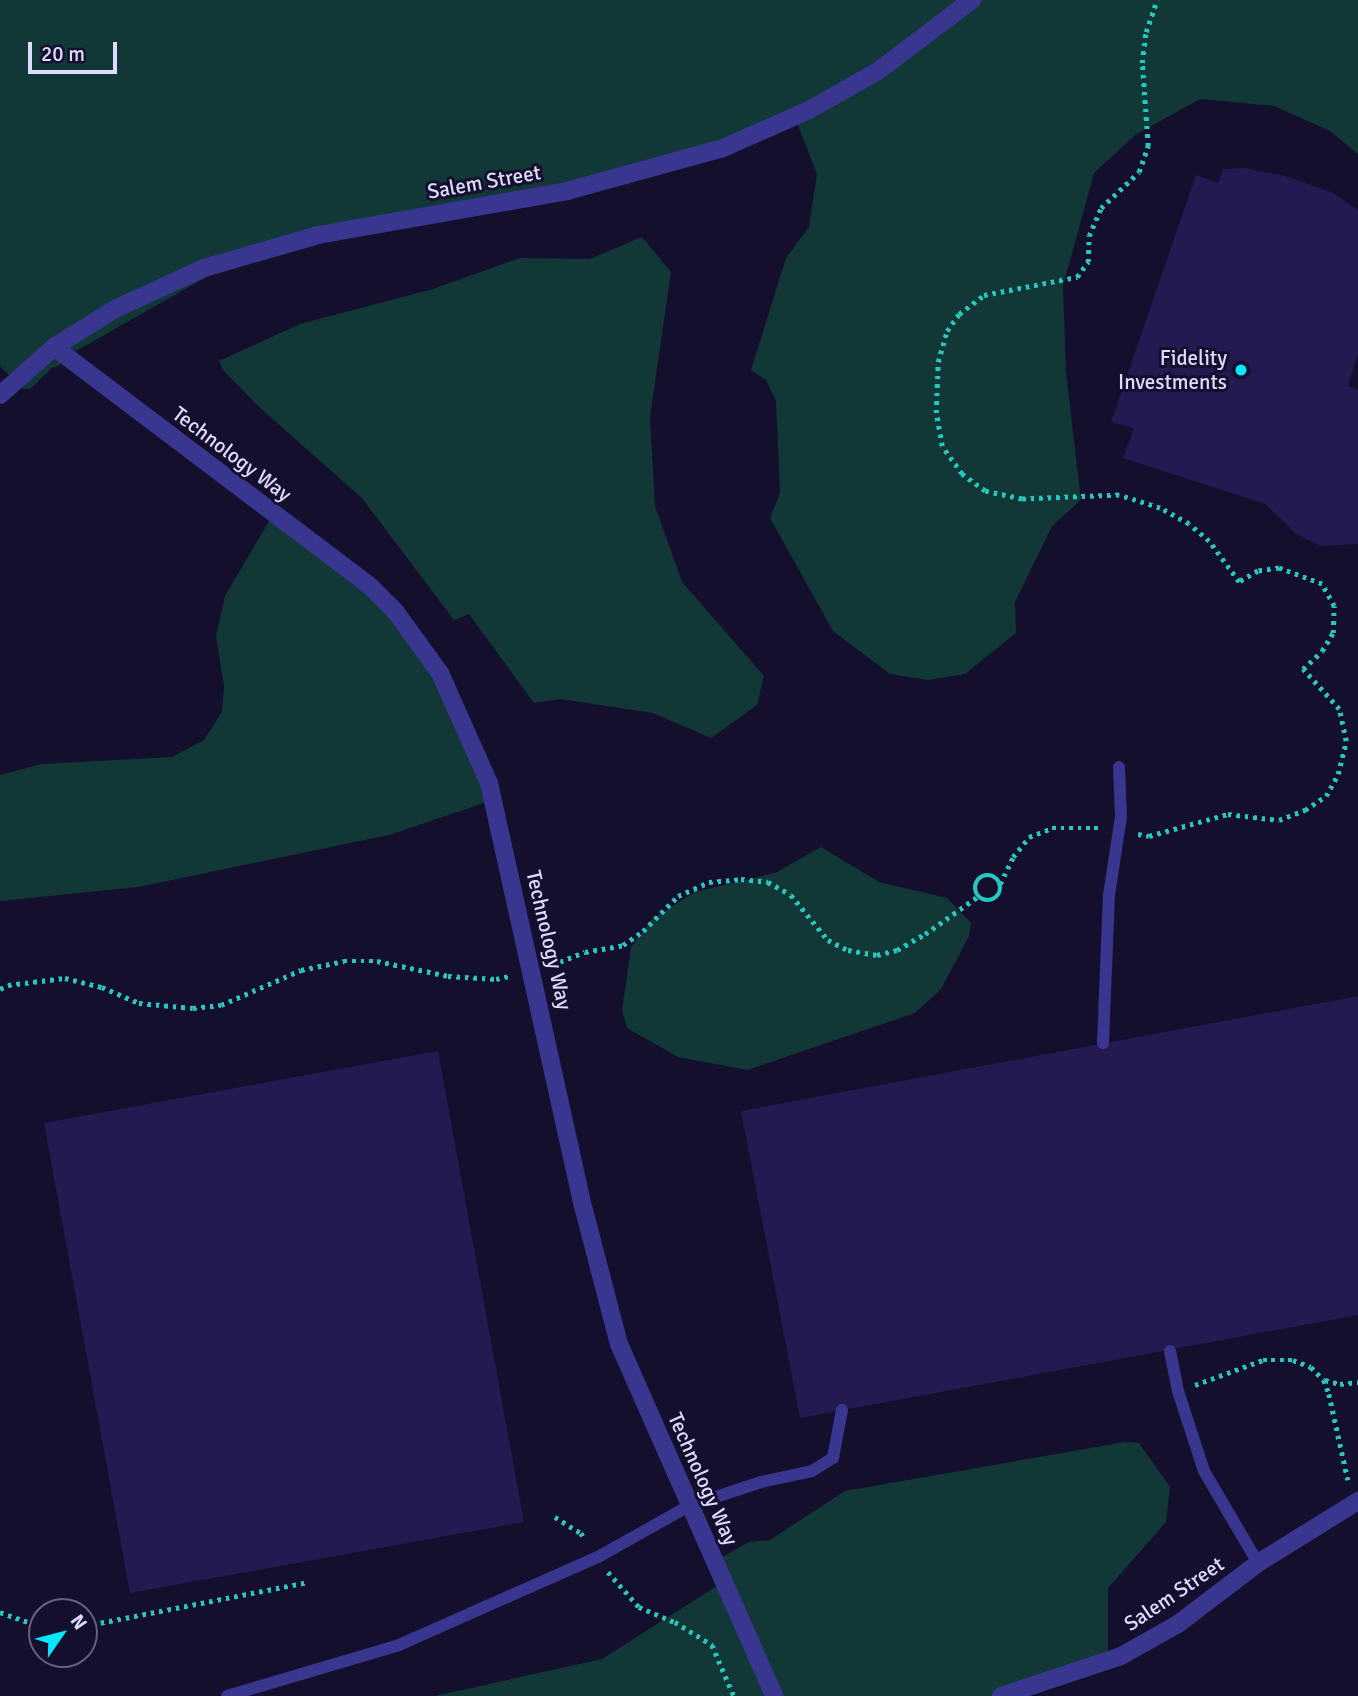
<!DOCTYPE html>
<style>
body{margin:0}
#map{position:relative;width:1358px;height:1696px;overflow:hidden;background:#140f2d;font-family:Signika,sans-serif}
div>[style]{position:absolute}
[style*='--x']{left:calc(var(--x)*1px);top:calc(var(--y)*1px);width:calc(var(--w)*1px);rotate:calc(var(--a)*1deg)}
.green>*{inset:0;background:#113837}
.building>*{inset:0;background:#241950}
.path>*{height:4.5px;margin-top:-2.25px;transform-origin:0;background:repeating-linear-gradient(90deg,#25c9c0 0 3.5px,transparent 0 8.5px)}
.path>.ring{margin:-2.25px;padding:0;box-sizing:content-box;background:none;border:4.5px solid #25c9c0;border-radius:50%}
.service>*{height:12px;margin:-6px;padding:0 6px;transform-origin:6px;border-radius:6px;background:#393690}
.minor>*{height:18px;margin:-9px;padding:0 9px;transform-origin:9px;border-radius:9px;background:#393690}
.dots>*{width:19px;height:19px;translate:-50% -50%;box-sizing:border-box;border:4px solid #140f2d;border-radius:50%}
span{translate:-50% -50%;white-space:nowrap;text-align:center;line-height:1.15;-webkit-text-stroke:6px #140f2d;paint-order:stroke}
.street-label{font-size:21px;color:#dfdbff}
.poi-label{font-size:21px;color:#dfdbff}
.right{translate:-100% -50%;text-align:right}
.north{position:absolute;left:28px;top:1598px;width:70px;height:70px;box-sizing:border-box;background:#140f2d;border:2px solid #656181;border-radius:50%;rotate:55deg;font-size:19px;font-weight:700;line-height:28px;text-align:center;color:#dfdbff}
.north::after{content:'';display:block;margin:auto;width:24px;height:32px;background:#07e6ff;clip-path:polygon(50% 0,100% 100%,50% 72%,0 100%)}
.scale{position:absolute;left:28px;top:42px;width:89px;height:32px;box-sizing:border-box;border:4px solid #dfdbff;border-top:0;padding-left:9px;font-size:21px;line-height:24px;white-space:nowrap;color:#dfdbff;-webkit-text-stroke:5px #140f2d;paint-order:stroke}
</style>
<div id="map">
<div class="green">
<div style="clip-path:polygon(0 0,1358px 0,1358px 154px,1330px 131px,1274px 106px,1200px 99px,1135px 135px,1094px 173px,1063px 286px,1066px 373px,1081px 500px,1052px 526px,1015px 602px,1016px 633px,965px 674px,928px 680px,890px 674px,833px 631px,770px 518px,780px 493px,776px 401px,766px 380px,751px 370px,786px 258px,809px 227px,817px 174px,794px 115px,715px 151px,249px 253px,60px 360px,60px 365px,52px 368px,30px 389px,22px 388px,0 366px)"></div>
<div style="clip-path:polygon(642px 237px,671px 272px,650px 417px,655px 506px,682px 582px,764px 676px,757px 705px,711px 738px,653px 713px,561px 699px,534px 703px,469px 614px,454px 620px,362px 498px,259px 407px,223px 370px,219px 361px,300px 324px,433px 289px,520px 258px,590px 259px)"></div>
<div style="clip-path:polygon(272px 516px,379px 586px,468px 717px,491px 798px,484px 803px,389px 835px,138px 887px,0 901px,0 775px,42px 764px,172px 757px,204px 740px,222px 712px,224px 686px,216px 636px,225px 596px)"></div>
<div style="clip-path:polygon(821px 847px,879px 882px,947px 898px,971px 923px,969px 936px,941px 989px,915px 1013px,747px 1070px,678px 1057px,627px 1028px,622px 1010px,631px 947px,652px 919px,695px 892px,775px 873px)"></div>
<div style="clip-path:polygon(1125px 1442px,1139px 1443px,1170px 1487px,1166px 1522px,1108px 1588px,1108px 1657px,992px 1696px,435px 1696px,602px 1659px,717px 1586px,715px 1561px,749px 1542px,770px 1540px,845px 1491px)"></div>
</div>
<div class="building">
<div style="clip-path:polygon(1245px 168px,1285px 176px,1331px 192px,1358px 210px,1358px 353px,1348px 386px,1358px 390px,1358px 544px,1320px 546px,1296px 534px,1265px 504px,1123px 458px,1134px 428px,1111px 422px,1196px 175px,1218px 183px,1223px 169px)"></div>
<div style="clip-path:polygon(1358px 996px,1358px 1315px,800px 1418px,741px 1111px)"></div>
<div style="clip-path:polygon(438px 1051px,524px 1522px,130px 1593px,44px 1123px)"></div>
</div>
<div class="path">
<div style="--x:1138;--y:834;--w:11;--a:10"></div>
<div style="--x:1149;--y:836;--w:82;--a:-15.6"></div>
<div style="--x:1228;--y:814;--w:51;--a:6.7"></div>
<div style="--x:1279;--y:820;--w:28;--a:-21"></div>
<div style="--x:1305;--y:810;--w:25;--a:-34"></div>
<div style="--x:1326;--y:796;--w:25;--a:-61"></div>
<div style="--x:1338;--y:774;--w:34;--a:-76"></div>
<div style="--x:1346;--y:741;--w:33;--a:-102"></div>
<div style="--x:1339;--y:709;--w:54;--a:-132"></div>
<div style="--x:1303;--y:669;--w:26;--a:-43"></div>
<div style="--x:1322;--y:651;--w:21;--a:-59"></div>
<div style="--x:1333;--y:633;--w:27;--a:-88"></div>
<div style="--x:1334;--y:606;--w:25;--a:-119"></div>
<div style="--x:1322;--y:584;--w:46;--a:-159.6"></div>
<div style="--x:1279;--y:568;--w:21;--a:172"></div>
<div style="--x:1258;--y:571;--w:22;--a:150"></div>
<div style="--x:1239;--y:582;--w:51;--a:-126.2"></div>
<div style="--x:1209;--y:541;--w:26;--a:-140"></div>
<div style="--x:1189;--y:524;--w:33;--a:-151"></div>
<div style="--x:1160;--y:508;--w:43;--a:-162.4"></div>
<div style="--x:1119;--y:495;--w:97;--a:177.6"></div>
<div style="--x:1022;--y:499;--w:38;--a:-168"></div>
<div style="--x:985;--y:491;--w:29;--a:-144"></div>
<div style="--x:962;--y:474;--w:34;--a:-126"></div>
<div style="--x:942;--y:446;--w:34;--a:-100"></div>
<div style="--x:936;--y:413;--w:51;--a:-87.8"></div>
<div style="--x:938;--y:362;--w:32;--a:-74"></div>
<div style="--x:947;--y:331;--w:21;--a:-55"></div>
<div style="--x:959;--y:314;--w:31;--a:-37"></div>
<div style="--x:984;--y:295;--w:95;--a:-11"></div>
<div style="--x:1077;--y:277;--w:19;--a:-54"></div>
<div style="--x:1088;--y:262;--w:26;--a:-88"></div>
<div style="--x:1089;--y:236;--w:30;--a:-67"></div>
<div style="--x:1101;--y:208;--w:52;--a:-43.5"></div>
<div style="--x:1139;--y:172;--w:28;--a:-71"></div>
<div style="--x:1148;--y:146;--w:83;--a:-94.1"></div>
<div style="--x:1142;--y:63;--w:31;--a:-83"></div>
<div style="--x:1146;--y:32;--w:34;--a:-71"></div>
<div class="ring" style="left:975px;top:875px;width:21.5px;height:21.5px"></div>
<div style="--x:1000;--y:884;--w:30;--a:-64"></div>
<div style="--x:1013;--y:857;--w:26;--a:-51"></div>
<div style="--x:1029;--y:837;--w:25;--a:-21"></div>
<div style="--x:1052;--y:828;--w:46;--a:0"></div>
<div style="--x:552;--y:965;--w:35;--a:-22"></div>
<div style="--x:585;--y:952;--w:39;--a:-10"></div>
<div style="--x:623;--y:945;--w:24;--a:-35"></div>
<div style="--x:643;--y:931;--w:49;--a:-45"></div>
<div style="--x:678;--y:896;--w:34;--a:-24"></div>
<div style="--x:709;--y:882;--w:32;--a:-5"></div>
<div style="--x:741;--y:879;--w:27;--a:6"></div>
<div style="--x:768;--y:882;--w:26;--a:29"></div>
<div style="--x:791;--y:895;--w:58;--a:50.6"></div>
<div style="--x:828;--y:940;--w:22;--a:27"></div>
<div style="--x:848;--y:950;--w:29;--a:10"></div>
<div style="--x:877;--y:955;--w:21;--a:-14"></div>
<div style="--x:897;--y:950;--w:32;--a:-30"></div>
<div style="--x:925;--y:934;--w:64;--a:-35.4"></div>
<div style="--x:0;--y:989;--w:9;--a:-27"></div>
<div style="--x:8;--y:985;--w:57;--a:-7"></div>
<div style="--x:65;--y:978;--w:38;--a:14"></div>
<div style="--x:102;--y:987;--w:40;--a:23.4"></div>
<div style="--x:139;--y:1003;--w:54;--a:5.3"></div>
<div style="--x:193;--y:1008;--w:28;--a:-6"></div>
<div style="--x:221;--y:1005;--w:87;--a:-23.6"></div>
<div style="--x:301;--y:970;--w:44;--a:-11.8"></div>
<div style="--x:344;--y:961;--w:33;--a:0"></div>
<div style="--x:377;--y:961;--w:73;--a:11.9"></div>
<div style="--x:448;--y:976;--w:48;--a:3.6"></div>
<div style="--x:496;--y:979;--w:13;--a:-13"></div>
<div style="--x:1325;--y:1380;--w:16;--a:15"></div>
<div style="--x:1340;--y:1384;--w:18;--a:-6"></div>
<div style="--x:1195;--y:1385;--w:72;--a:-20.2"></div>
<div style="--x:1263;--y:1360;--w:30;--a:0"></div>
<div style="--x:1293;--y:1360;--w:19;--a:21"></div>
<div style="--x:1311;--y:1367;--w:18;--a:45"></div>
<div style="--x:1324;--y:1380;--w:15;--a:70"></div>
<div style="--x:1329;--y:1394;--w:88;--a:77.5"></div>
<div style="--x:555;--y:1517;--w:31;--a:32"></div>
<div style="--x:581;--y:1533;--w:7;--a:56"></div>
<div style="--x:608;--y:1572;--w:47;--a:48.5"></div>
<div style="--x:639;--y:1607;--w:39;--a:23"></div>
<div style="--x:675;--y:1622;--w:44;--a:31.9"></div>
<div style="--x:712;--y:1645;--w:56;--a:66.7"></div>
<div style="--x:0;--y:1612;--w:45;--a:19.7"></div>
<div style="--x:84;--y:1626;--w:228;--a:-11.1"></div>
</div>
<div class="service">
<div style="--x:1103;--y:1043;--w:148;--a:-87.7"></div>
<div style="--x:1109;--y:895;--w:79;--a:-81.3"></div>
<div style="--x:1121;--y:817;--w:50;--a:-92.3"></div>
<div style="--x:1170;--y:1351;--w:41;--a:78.7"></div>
<div style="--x:1178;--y:1391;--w:84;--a:72"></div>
<div style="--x:1204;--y:1471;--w:107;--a:59.6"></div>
<div style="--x:227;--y:1696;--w:179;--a:-16.5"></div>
<div style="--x:399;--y:1645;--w:218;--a:-23.9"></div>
<div style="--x:598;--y:1557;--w:104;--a:-29.3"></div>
<div style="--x:689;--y:1506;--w:76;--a:-18.4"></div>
<div style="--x:761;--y:1482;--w:52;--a:-12.2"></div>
<div style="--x:812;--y:1471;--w:25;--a:-32"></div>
<div style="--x:833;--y:1458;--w:49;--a:-79.4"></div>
</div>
<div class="minor">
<div style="--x:54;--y:347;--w:395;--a:37.1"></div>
<div style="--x:369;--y:585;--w:37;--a:45"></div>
<div style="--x:395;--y:611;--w:77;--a:54"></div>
<div style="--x:440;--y:673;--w:120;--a:66"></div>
<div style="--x:489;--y:783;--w:437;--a:77.5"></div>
<div style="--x:584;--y:1210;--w:138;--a:75.4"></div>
<div style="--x:619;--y:1344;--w:385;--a:66.2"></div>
<div style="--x:0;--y:395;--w:72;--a:-41.6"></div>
<div style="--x:54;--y:347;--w:72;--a:-31.9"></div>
<div style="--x:115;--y:309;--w:98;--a:-24.7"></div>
<div style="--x:204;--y:268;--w:119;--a:-16.1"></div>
<div style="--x:318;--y:235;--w:253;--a:-10"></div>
<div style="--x:567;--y:191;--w:162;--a:-15.4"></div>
<div style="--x:723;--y:148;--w:94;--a:-23.8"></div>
<div style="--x:809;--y:110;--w:79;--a:-29.5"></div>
<div style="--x:878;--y:71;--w:118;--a:-37.1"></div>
<div style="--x:1001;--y:1696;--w:126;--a:-18.4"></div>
<div style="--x:1121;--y:1656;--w:65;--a:-29.3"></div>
<div style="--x:1178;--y:1624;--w:101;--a:-37.3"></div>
<div style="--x:1258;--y:1563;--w:118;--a:-31.8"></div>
</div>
<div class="dots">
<div style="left:1241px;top:370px;background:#07e6ff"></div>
</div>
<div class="street-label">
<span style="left:484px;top:182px;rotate:-10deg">Salem Street</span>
<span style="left:232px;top:454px;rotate:37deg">Technology Way</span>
<span style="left:549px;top:940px;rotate:77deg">Technology Way</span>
<span style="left:703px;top:1479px;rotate:66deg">Technology Way</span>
<span style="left:1174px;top:1594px;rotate:-34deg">Salem Street</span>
</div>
<div class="poi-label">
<span class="right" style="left:1227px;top:370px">Fidelity<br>Investments</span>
</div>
<div class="north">N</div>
<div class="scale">20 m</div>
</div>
